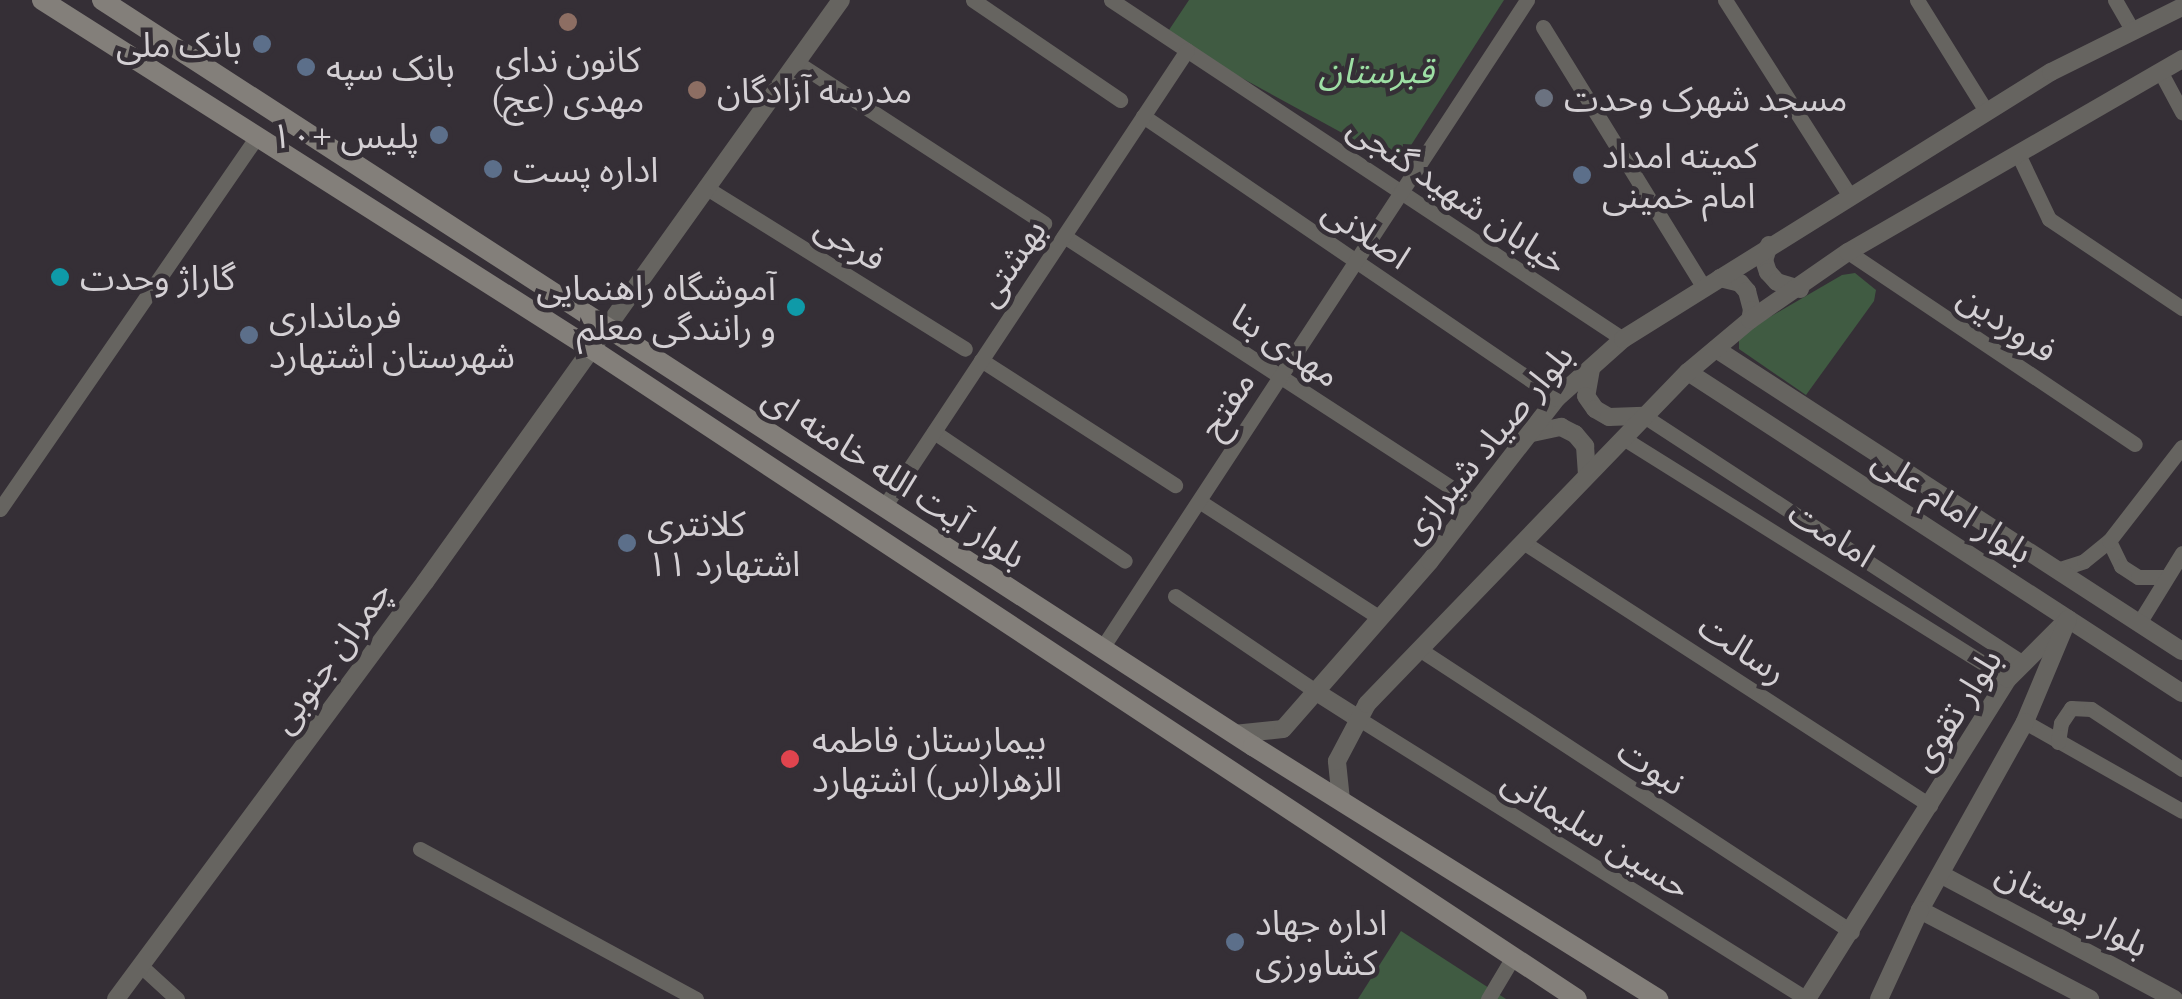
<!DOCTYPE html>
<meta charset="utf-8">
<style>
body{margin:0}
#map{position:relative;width:2182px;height:999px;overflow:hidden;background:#352f36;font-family:"IBM Plex Serif","Noto Sans Arabic",serif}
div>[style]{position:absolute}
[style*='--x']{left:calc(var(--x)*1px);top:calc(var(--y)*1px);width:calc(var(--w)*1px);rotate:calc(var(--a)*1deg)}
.green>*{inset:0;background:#405b42}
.minor>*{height:15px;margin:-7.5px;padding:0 7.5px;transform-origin:7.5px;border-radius:7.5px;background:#666460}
.tertiary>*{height:18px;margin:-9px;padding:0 9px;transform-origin:9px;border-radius:9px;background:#666460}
.secondary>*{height:20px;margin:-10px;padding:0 10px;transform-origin:10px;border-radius:10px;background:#837f7a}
.dots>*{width:28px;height:28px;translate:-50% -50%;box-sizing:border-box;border:5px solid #352f36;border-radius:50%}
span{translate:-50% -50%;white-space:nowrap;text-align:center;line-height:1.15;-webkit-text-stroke:9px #352f36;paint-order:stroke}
.poi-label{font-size:35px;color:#d4d0d4}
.right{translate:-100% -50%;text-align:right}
.left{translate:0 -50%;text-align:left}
.park-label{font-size:35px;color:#9ddfa4;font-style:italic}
.street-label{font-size:35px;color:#d4d0d4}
</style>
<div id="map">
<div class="green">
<div style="clip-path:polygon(1189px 0,1504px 0,1399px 164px,1165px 36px)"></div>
<div style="clip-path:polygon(1855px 273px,1876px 290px,1874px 301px,1806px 395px,1739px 349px,1739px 335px,1842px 275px)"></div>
<div style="clip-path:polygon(1401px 931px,1506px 999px,1358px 999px)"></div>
</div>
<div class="minor">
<div style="--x:973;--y:0;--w:178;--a:34.2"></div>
<div style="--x:1111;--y:0;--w:614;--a:33.51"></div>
<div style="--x:1725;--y:0;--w:231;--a:57.5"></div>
<div style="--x:1917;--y:0;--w:131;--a:58.1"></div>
<div style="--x:2115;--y:0;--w:34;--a:60"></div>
<div style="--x:1543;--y:27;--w:307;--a:58.3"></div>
<div style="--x:796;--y:62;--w:296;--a:33"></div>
<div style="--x:2160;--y:71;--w:47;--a:61.8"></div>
<div style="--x:1143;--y:116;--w:501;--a:34.26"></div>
<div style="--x:2018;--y:154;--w:72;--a:64.5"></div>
<div style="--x:2049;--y:219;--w:160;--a:33.8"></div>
<div style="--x:705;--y:187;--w:306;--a:31.9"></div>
<div style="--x:1064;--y:236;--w:491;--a:33"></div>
<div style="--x:1848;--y:252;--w:345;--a:33.8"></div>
<div style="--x:981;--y:360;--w:231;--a:32.8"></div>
<div style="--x:1644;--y:416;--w:451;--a:33.1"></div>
<div style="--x:934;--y:432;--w:230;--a:34"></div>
<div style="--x:1623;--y:438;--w:454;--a:32"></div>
<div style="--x:1199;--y:501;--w:216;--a:32.9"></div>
<div style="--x:884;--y:507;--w:548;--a:-56.45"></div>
<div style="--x:0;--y:509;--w:452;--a:-55.4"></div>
<div style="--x:2109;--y:541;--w:28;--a:64"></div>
<div style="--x:2121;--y:566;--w:20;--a:33"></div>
<div style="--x:2138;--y:577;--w:26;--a:0"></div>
<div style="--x:1523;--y:542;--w:485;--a:32.9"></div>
<div style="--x:2057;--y:570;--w:28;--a:-18"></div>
<div style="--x:2084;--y:561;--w:32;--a:-39"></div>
<div style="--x:2109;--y:541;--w:119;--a:-52.2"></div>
<div style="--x:1175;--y:596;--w:173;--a:34.1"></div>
<div style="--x:2139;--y:623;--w:82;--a:-58.4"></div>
<div style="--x:1102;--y:648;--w:775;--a:-56.74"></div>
<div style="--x:1419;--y:649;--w:517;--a:33.17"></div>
<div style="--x:1356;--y:717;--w:532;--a:32.02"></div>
<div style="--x:2025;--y:722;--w:180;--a:29.5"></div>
<div style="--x:2058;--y:742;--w:19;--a:-81"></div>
<div style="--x:2061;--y:723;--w:18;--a:-56"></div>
<div style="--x:2071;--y:708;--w:20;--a:3"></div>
<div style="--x:2091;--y:709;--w:109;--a:33.4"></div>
<div style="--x:420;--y:849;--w:314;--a:28.5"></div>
<div style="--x:141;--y:966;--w:49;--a:42.5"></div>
<div style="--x:1488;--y:999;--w:49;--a:-59.2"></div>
</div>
<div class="tertiary">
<div style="--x:1769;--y:245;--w:16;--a:108"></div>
<div style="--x:1764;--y:260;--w:13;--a:72"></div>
<div style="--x:1768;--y:272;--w:13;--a:48"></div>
<div style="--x:1777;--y:282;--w:24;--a:17"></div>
<div style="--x:1720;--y:278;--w:21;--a:14"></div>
<div style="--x:1740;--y:283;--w:11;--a:49"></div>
<div style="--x:1747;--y:291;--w:20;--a:75"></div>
<div style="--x:1752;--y:310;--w:10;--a:101"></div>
<div style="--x:1716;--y:349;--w:555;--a:32.95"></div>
<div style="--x:1591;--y:369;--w:27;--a:100"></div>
<div style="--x:1586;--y:396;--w:16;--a:55"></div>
<div style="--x:1595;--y:409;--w:16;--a:30"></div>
<div style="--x:1609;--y:417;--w:35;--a:-2"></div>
<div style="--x:1688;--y:372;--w:589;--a:33.02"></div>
<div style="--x:1532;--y:433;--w:30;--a:-12"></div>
<div style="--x:1561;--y:427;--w:16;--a:27"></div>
<div style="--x:1575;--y:434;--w:16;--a:50"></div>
<div style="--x:1585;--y:446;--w:29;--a:86"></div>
<div style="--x:1318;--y:693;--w:45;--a:32.3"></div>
<div style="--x:1234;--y:734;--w:49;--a:-5.8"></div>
<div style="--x:1283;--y:729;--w:223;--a:-48.8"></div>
<div style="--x:1430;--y:561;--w:207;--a:-52.1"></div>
<div style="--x:1557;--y:398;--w:89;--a:-41.8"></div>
<div style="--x:1623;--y:339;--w:504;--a:-31.96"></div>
<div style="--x:2051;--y:72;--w:146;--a:-26.4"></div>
<div style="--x:1341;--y:800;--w:39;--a:-96"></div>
<div style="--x:1337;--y:761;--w:64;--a:-62.2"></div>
<div style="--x:1367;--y:704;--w:462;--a:-46"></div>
<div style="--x:1688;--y:372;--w:81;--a:-40"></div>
<div style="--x:1750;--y:320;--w:119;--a:-34.8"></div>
<div style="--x:1848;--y:252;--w:386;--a:-30"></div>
<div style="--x:1942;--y:875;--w:263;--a:28.1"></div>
<div style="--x:1920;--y:910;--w:192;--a:27.6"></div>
<div style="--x:116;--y:999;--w:519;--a:-53.46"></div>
<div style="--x:425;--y:582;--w:715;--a:-54.44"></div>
<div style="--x:1807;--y:999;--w:378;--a:-57.9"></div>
<div style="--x:2008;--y:679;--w:85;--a:-45"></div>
<div style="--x:2068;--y:619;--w:112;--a:112.7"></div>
<div style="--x:2025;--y:722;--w:215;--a:119.2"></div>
<div style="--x:1920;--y:910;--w:98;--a:114.7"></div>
</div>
<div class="secondary">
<div style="--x:42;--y:0;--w:649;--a:32.42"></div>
<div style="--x:590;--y:348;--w:1182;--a:33.41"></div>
<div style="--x:102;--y:0;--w:1372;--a:32.95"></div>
<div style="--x:1253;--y:746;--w:478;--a:32"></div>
</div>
<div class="dots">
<div style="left:568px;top:22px;background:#8d6e63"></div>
<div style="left:262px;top:44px;background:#5c6f8a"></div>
<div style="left:306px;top:67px;background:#5c6f8a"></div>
<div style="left:697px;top:90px;background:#8d6e63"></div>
<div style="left:1544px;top:98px;background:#6b7280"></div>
<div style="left:439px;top:135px;background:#5c6f8a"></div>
<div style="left:493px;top:169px;background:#5c6f8a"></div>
<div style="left:1582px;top:175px;background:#5c6f8a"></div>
<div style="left:60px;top:277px;background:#0f9aa8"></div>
<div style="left:796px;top:307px;background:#0f9aa8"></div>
<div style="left:249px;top:335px;background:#5c6f8a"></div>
<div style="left:627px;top:543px;background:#5c6f8a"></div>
<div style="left:790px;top:759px;background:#e0444e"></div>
<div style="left:1235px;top:942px;background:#5c6f8a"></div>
</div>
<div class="poi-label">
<span class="right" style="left:242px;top:44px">بانک ملی</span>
<span style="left:568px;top:79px">کانون ندای<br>مهدی (عج)</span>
<span class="left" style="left:326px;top:67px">بانک سپه</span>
<span class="left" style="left:717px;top:90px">مدرسه آزادگان</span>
<span class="left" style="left:1564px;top:98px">مسجد شهرک وحدت</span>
<span class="right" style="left:419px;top:135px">پلیس +۱۰</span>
<span class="left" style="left:1602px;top:175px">کمیته امداد<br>امام خمینی</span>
<span class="left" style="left:513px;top:169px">اداره پست</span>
<span class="left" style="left:80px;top:277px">گاراژ وحدت</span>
<span class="right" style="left:776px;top:307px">آموشگاه راهنمایی<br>و رانندگی معلم</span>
<span class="left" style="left:269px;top:335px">فرمانداری<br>شهرستان اشتهارد</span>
<span class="left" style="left:647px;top:543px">کلانتری<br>۱۱ اشتهارد</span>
<span class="left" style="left:812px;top:759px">بیمارستان فاطمه<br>الزهرا(س) اشتهارد</span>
<span class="left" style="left:1255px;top:942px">اداره جهاد<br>کشاورزی</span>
</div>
<div class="park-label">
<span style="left:1376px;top:70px">قبرستان</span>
</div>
<div class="street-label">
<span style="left:1458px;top:194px;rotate:34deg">خیابان شهید گنجی</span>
<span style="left:1367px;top:233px;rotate:34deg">اصلانی</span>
<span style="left:851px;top:242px;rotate:32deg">فرجی</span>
<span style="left:1010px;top:262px;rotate:-56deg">بهشتی</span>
<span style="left:2008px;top:323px;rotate:34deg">فروردین</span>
<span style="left:1286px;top:345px;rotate:33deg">مهدی بنا</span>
<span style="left:1226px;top:404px;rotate:-57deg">مفتح</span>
<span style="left:1486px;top:443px;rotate:-50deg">بلوار صیاد شیرازی</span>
<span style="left:895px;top:476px;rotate:33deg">بلوار آیت الله خامنه ای</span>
<span style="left:1953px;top:505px;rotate:33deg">بلوار امام علی</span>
<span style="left:1832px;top:533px;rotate:32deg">امامت</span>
<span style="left:1743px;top:648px;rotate:33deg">رسالت</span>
<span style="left:330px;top:656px;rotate:-54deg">چمران جنوبی</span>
<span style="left:1955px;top:709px;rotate:-57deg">بلوار تقوی</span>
<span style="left:1652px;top:766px;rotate:33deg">نبوت</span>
<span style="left:1597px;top:833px;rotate:32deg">حسین سلیمانی</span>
<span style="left:2073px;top:908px;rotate:28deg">بلوار بوستان</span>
</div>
</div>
